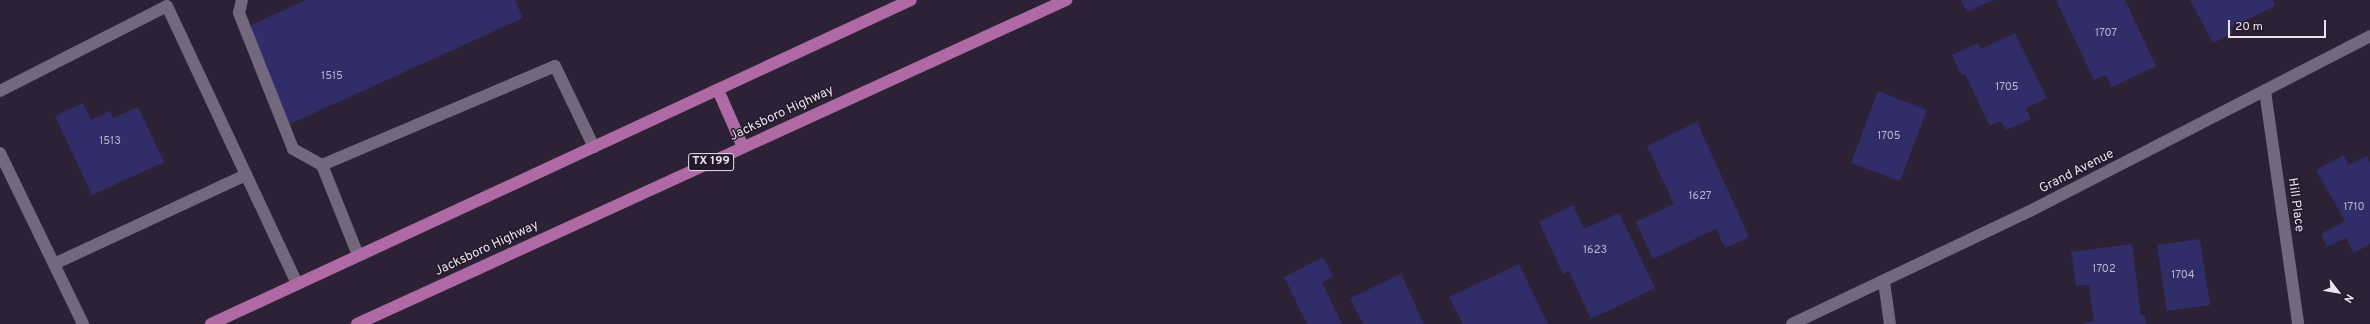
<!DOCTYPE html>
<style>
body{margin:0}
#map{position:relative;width:2370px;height:324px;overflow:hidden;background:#2d2235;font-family:Overpass,sans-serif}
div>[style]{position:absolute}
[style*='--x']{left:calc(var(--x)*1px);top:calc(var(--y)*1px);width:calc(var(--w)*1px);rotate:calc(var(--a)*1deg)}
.building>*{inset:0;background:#302d69}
.minor>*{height:12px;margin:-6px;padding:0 6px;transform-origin:6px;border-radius:6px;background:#74687e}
.major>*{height:12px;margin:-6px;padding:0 6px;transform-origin:6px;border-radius:6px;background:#af6aa5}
span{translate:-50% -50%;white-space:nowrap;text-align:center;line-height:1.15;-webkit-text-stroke:3px #23192b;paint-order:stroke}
.number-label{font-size:11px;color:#bbb5ce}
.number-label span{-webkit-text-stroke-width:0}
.shield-label span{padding:1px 3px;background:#23192b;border:1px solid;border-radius:3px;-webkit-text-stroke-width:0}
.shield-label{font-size:12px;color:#e9e2ef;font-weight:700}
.street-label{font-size:13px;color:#e9e2ef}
.north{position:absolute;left:2318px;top:272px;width:40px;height:40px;-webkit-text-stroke:3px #23192b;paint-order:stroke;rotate:121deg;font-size:11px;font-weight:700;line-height:16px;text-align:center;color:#e9e2ef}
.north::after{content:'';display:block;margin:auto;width:14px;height:18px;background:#e9e2ef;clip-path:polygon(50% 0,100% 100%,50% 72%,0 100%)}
.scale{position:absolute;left:2228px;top:20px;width:98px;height:18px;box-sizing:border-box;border:2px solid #e9e2ef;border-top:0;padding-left:5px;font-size:12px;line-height:14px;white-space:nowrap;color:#e9e2ef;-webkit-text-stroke:3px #23192b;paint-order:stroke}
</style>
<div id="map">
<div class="building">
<div style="clip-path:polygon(306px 0,515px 0,523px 18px,290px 124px,245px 28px)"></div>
<div style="clip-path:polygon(1961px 0,1993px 0,1967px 12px)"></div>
<div style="clip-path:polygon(2056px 0,2125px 0,2156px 66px,2112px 87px,2106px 75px,2094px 80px)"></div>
<div style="clip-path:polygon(2190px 0,2272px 0,2275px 6px,2230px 28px,2233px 33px,2213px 43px)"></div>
<div style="clip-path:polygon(2015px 33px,2047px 98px,2026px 108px,2031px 119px,2006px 130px,2001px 121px,1990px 126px,1965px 74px,1962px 76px,1952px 55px,1978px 43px,1981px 49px)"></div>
<div style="clip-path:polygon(1878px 91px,1927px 110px,1900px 181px,1851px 163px)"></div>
<div style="clip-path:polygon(83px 103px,91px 120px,110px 111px,113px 118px,138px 107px,164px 162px,92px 195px,55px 116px)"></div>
<div style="clip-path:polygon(1697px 122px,1749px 237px,1725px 248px,1716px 229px,1653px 259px,1636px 222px,1674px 204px,1647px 146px)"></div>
<div style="clip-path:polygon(2344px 155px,2349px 165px,2367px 156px,2370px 163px,2370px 244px,2354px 253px,2346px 238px,2327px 247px,2321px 234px,2345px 221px,2316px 170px)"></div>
<div style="clip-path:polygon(1573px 205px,1584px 229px,1619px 213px,1655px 288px,1591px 319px,1569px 271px,1563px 274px,1539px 222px)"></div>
<div style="clip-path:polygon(2200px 239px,2210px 305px,2167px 311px,2157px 245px)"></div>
<div style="clip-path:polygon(2132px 244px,2141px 315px,2145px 315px,2146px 324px,2081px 324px,2094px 321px,2089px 285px,2076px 286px,2071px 252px)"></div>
<div style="clip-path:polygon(1323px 257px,1333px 276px,1322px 282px,1342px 324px,1307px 324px,1284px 277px)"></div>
<div style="clip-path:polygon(1519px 264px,1548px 324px,1463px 324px,1449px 297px)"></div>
<div style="clip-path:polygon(1401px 274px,1424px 324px,1363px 324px,1350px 298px)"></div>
</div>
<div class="minor">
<div style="--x:242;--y:0;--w:13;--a:103"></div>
<div style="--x:239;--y:13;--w:146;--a:68.3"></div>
<div style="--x:293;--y:149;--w:33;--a:29"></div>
<div style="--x:322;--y:165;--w:97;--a:68.2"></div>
<div style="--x:0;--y:91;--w:187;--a:-27"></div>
<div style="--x:167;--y:6;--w:307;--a:64.9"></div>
<div style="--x:2265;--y:91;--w:235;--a:81.9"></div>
<div style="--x:0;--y:153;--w:190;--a:64.1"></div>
<div style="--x:322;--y:165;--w:253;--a:-23"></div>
<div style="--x:555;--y:66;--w:90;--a:64.3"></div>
<div style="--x:54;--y:264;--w:212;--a:-24.9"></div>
<div style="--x:1884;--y:282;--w:42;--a:81.9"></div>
<div style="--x:1792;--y:324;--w:263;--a:-25.4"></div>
<div style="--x:2030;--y:211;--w:382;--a:-27.2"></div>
</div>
<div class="major">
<div style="--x:718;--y:90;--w:62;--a:66.3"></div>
<div style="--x:211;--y:324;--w:771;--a:-24.84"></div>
<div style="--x:357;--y:324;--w:780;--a:-24.56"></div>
</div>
<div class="number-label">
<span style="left:2106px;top:33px">1707</span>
<span style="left:332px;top:76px">1515</span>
<span style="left:2007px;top:87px">1705</span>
<span style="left:1889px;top:136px">1705</span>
<span style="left:110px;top:141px">1513</span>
<span style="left:1700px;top:196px">1627</span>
<span style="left:2354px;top:207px">1710</span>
<span style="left:1595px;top:250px">1623</span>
<span style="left:2104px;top:269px">1702</span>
<span style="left:2183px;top:275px">1704</span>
</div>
<div class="shield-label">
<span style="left:711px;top:162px">TX 199</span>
</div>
<div class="street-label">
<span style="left:782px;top:114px;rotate:-25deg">Jacksboro Highway</span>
<span style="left:2077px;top:172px;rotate:-27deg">Grand Avenue</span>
<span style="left:2295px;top:205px;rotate:82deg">Hill Place</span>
<span style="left:487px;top:249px;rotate:-25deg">Jacksboro Highway</span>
</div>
<div class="north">N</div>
<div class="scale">20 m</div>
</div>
